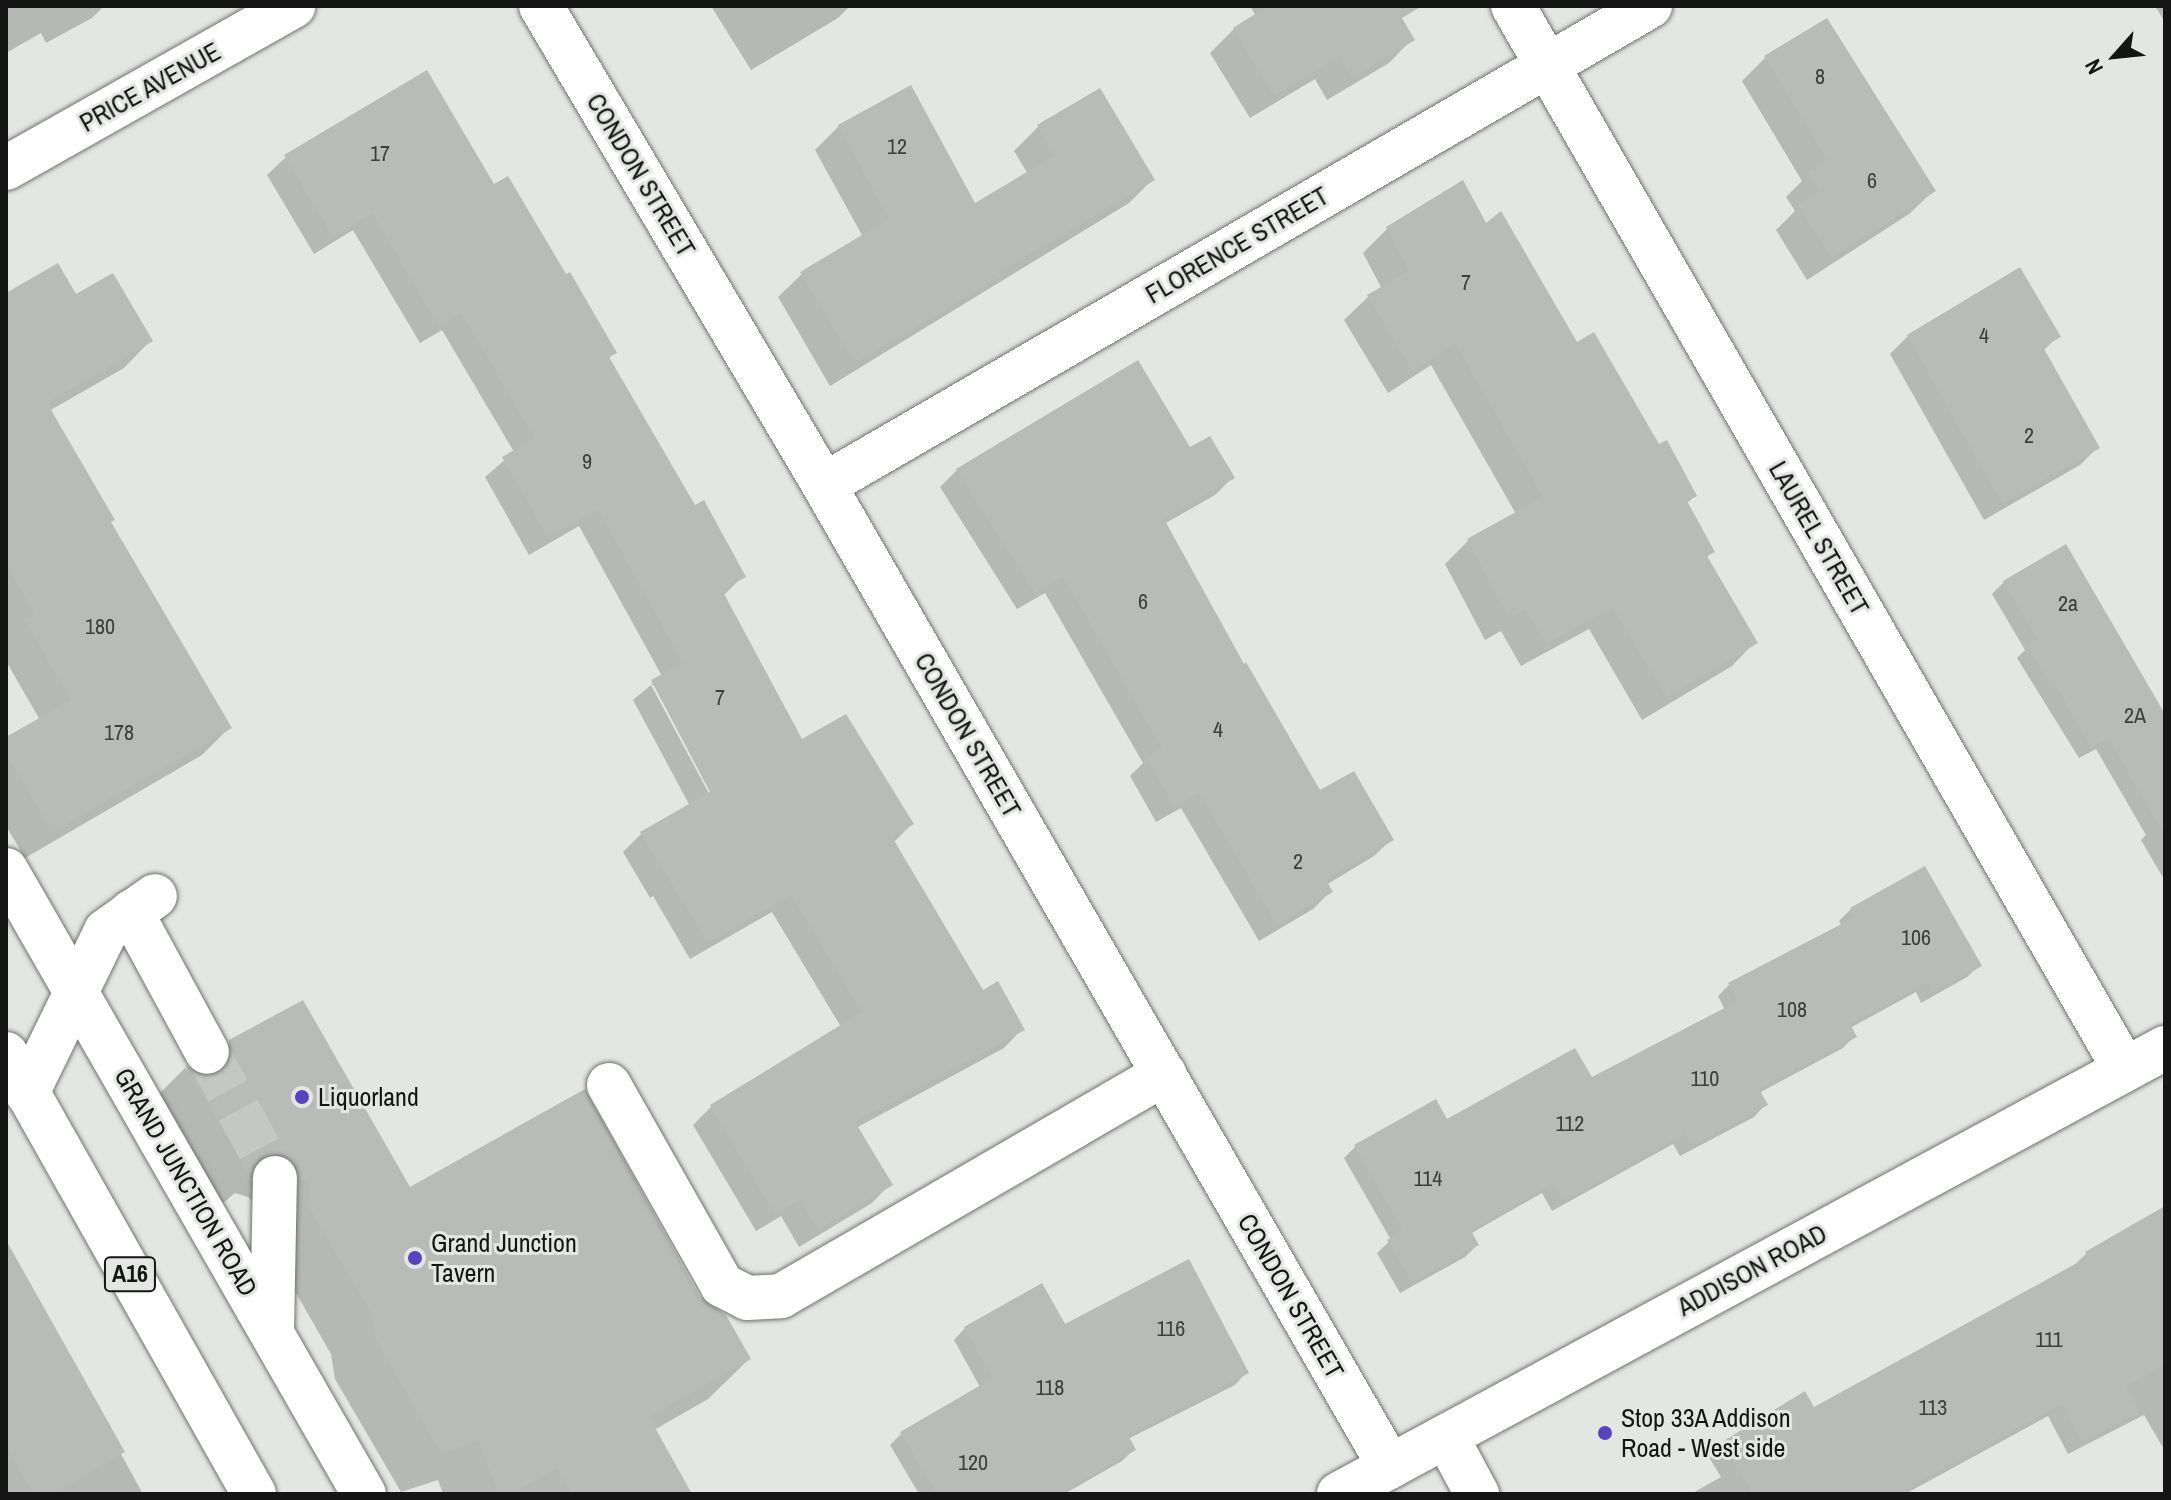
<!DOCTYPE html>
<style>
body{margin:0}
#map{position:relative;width:2171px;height:1500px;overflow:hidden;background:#e3e6e3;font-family:"Archivo Narrow",sans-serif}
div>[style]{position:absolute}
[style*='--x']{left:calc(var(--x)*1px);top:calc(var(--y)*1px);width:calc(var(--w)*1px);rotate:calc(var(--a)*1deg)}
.shadow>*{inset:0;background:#0003}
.building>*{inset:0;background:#b8bbb8}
.minor-tunnel>*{height:44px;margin-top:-22px;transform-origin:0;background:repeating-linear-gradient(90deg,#c4c7c4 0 44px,transparent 0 66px)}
.roads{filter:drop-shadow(0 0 2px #717370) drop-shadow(0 0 2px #717370)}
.minor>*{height:44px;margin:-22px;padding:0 22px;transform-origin:22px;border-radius:22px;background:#fff}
.major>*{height:44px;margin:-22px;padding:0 22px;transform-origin:22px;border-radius:22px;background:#fff}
.highway>*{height:44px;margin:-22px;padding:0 22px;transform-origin:22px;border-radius:22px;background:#fff}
.dots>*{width:22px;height:22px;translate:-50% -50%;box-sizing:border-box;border:4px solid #e3e6e3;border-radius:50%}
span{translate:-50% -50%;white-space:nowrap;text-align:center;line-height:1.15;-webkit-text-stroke:6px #e3e6e3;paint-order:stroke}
.number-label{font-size:22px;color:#3d3e3d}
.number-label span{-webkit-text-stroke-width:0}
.shield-label span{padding:2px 6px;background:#e3e6e3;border:2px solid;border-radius:6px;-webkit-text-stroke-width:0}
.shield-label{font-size:24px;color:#141514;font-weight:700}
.street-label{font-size:26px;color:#141514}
.poi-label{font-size:26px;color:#141514}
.left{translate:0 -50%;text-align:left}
.frame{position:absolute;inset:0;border:8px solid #141514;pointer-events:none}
.north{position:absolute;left:2075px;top:16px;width:80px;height:80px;-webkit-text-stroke:6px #e3e6e3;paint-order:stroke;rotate:243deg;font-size:22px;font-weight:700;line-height:32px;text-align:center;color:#141514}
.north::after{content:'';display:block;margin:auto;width:28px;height:36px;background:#141514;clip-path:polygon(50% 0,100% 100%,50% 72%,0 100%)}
</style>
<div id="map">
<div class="shadow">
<div style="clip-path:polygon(6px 6px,104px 6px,92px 18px,46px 43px,41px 33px,6px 53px)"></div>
<div style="clip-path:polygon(711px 6px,850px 6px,838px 18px,751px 70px)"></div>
<div style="clip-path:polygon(1250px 6px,1392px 6px,1412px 39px,1389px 63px,1327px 100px,1315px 79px,1250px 118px,1210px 53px,1234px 29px,1256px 16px)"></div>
<div style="clip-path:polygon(2155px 6px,2165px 6px,2165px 22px)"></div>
<div style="clip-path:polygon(1766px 57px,1933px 191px,1909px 214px,1807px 280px,1776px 230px,1795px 211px,1786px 197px,1802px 181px,1742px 81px)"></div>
<div style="clip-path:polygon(910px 88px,975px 206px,1028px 174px,1014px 151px,1038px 127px,1100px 91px,1152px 180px,1129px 203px,830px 386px,778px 297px,802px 274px,863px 237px,815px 150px,839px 126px)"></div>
<div style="clip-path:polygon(evenodd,286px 157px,494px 187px,614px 353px,608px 359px,694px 508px,743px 576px,723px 596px,801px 742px,912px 824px,893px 843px,982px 993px,1022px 1029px,1004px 1048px,856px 1128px,890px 1184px,872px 1203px,799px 1247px,781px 1216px,756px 1231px,693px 1125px,711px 1107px,841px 1027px,772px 912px,690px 959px,653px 896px,650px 898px,623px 852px,641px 834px,690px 806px,633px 700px,662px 676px,579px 526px,529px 555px,485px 477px,514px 452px,442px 330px,420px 343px,353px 230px,314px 254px,267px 175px,286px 157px,651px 685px,656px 685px,717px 800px,713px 801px,651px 685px)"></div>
<div style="clip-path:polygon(1462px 183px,1485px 226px,1695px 496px,1686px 504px,1712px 551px,1706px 558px,1755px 642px,1732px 666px,1642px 720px,1589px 629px,1521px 666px,1501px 631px,1485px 640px,1445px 564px,1468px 541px,1516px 514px,1431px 365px,1388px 393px,1344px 320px,1368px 297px,1382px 289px,1363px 253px,1387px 229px)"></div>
<div style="clip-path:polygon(6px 295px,75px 297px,150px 341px,124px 368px,49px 411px,109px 523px,229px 728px,202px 755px,25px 858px,6px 826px,6px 740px,40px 720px,6px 661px)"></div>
<div style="clip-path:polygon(1908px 336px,2058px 336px,2043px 351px,2098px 447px,2080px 465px,1984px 520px,1890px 354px)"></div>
<div style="clip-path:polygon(1189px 450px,1232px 478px,1215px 495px,1164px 524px,1243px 666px,1320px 793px,1392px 839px,1374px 856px,1326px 885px,1330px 892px,1313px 909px,1259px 941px,1181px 808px,1156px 822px,1130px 776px,1143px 763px,1045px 593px,1017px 609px,940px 487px,957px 470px)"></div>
<div style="clip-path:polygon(2004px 582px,2165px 718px,2165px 881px,2141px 840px,2146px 835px,2096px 749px,2079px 758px,2017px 658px,2025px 650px,1992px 594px)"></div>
<div style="clip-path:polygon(1851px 909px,1979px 966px,1967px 977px,1921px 1003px,1916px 992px,1850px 1028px,1854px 1036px,1843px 1048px,1759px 1093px,1765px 1105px,1754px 1117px,1680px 1156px,1673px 1144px,1552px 1211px,1542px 1193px,1470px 1234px,1477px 1245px,1465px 1257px,1400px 1293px,1377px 1253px,1391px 1240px,1344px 1158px,1355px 1147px,1591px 1080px,1725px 1010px,1718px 996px,1729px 985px,1842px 926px,1839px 921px)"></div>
<div style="clip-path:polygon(230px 1042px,410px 1190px,699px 1299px,749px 1359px,708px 1399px,654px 1430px,690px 1494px,443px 1494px,438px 1480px,401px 1492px,335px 1379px,331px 1354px,269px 1246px,257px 1206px,248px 1197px,235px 1193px,209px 1215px,146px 1107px,185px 1068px,197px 1075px)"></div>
<div style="clip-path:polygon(2165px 1214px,2165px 1451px,2144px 1415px,2068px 1454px,2048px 1416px,1905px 1494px,1691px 1494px,1721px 1477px,1709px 1457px,1723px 1443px,1813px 1409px,2072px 1267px,2086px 1254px)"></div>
<div style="clip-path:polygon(6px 1245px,143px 1494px,9px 1494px,6px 1489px)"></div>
<div style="clip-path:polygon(1064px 1326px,1246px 1373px,1235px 1385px,1128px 1439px,1134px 1449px,1122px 1461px,1064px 1494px,919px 1494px,890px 1445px,901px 1434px,980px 1387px,954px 1340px,965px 1328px)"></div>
</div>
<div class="building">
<div style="clip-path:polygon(1268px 6px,1422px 6px,1402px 18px,1415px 40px,1380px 61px,1352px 78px,1339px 57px,1274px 96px,1233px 28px)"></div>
<div style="clip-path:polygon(1827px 18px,1936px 191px,1832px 258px,1798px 205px,1820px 191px,1808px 172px,1827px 159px,1764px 56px)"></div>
<div style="clip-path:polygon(427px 70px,494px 184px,508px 176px,566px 274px,570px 272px,617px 353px,609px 357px,695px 505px,704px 500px,746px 577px,722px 590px,802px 739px,846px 714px,914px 824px,892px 837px,983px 990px,998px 981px,1025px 1030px,855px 1122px,893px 1185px,818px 1230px,800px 1200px,775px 1214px,710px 1105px,862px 1012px,791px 895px,708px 943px,640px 832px,710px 792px,651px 680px,683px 663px,598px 509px,548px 538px,502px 457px,535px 438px,461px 313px,439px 326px,372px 213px,333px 237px,284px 155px)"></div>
<div style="clip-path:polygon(911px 85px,975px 203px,1054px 156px,1037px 125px,1100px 88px,1155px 180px,999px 272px,1002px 276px,855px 363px,800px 272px,889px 219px,838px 125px)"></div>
<div style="clip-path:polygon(1463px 180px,1486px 223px,1501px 211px,1577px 342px,1594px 332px,1659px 444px,1667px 440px,1697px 496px,1687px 501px,1715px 552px,1707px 556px,1758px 643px,1666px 697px,1613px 607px,1546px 644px,1525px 609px,1509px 618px,1467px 539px,1543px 497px,1455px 343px,1412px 371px,1367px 295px,1409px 271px,1386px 227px)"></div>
<div style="clip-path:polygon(58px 263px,76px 294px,113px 273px,153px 341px,47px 403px,115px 520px,111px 522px,232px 728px,52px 832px,6px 753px,6px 737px,71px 700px,24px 619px,34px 613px,6px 564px,6px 293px)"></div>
<div style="clip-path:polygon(2020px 267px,2061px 337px,2043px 347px,2100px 448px,2002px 504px,1907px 335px)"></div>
<div style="clip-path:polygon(1138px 360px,1190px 447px,1210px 436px,1235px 478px,1164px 519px,1244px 664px,1246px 662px,1320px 790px,1354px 771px,1394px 840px,1326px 880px,1333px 892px,1277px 925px,1199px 793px,1174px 807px,1146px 757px,1162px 748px,1063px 577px,1035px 593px,956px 469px)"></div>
<div style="clip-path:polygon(2066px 544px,2165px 714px,2165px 836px,2108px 738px,2091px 748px,2056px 686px,2052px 688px,2028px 645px,2037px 639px,2003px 581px)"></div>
<div style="clip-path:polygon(1925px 866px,1982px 966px,1933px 993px,1928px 982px,1850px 1024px,1857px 1037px,1759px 1089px,1768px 1105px,1692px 1146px,1685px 1134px,1564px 1201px,1554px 1183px,1471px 1231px,1479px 1245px,1412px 1283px,1387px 1240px,1403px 1230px,1354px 1145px,1436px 1099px,1447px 1119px,1575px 1048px,1592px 1077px,1738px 1001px,1728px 983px,1855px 917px,1850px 908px)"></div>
<div style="clip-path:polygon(303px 1000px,410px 1187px,585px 1089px,700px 1297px,726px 1315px,751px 1359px,649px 1417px,692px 1494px,572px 1494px,557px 1468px,511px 1494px,498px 1494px,479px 1441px,441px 1453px,375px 1338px,371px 1313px,308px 1205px,310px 1181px,300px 1180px,296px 1165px,289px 1157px,276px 1153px,262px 1157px,254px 1164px,250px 1176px,185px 1065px,206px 1077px,220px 1074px,228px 1066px,232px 1053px,229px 1040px)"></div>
<div style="clip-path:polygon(2165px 1206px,2165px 1364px,2126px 1386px,2139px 1413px,2082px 1442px,2062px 1404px,1897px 1494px,1753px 1494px,1722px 1442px,1805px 1391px,1814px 1407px,2088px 1257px,2085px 1252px)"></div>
<div style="clip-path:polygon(6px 1240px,125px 1452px,53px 1494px,33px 1494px,6px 1445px)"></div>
<div style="clip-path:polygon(1189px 1259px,1249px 1373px,1128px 1435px,1136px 1450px,1058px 1494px,937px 1494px,900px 1432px,993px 1378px,964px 1327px,1042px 1283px,1065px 1324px)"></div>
</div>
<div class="minor-tunnel">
<div style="--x:207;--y:1052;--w:143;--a:61.6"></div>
</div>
<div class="roads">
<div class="minor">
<div style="--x:541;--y:6;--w:556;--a:59.42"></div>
<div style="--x:824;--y:485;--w:1133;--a:60.04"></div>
<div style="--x:1513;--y:6;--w:1227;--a:60.09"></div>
<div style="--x:6;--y:168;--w:330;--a:-29.4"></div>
<div style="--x:824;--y:485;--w:955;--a:-30.11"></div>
<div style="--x:131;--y:912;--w:159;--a:61.5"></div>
<div style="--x:609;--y:1085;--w:230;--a:60.5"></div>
<div style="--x:722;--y:1285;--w:28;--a:27"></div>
<div style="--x:747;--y:1298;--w:34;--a:-3"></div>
<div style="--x:781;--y:1296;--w:443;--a:-30.1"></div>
<div style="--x:27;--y:1093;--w:180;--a:-64"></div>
<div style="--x:106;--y:931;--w:60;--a:-35.5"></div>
<div style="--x:272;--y:1331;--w:153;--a:-88.9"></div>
<div style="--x:1447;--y:1438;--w:64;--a:61.8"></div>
</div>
<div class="major">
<div style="--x:1339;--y:1494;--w:939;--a:-28.37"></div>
</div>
<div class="highway">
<div style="--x:6;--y:870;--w:719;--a:60.16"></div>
<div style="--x:6;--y:1054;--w:505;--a:60.59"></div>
</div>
</div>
<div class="dots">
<div style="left:302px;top:1097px;background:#5944bd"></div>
<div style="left:415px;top:1258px;background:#5944bd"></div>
<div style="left:1605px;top:1433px;background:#5944bd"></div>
</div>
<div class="number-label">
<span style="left:1820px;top:77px">8</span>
<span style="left:897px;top:147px">12</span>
<span style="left:380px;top:154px">17</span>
<span style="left:1872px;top:181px">6</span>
<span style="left:1466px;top:283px">7</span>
<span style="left:1984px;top:336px">4</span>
<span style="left:2029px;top:436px">2</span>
<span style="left:587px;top:462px">9</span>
<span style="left:1143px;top:602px">6</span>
<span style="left:2068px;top:604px">2a</span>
<span style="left:100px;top:627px">180</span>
<span style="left:720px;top:698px">7</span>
<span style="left:2135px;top:716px">2A</span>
<span style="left:1218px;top:730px">4</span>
<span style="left:119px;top:733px">178</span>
<span style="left:1298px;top:862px">2</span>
<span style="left:1916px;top:938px">106</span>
<span style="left:1792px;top:1010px">108</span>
<span style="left:1705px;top:1079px">110</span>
<span style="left:1570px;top:1124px">112</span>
<span style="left:1428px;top:1179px">114</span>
<span style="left:1171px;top:1329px">116</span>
<span style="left:2049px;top:1340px">111</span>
<span style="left:1050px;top:1388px">118</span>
<span style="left:1933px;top:1408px">113</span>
<span style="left:973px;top:1463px">120</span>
</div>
<div class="shield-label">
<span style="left:130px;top:1274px">A16</span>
</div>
<div class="street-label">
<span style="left:150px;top:87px;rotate:-29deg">PRICE AVENUE</span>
<span style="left:641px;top:175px;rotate:59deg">CONDON STREET</span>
<span style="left:1237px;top:245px;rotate:-30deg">FLORENCE STREET</span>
<span style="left:1819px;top:538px;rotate:60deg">LAUREL STREET</span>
<span style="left:968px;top:735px;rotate:60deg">CONDON STREET</span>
<span style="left:186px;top:1182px;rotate:60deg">GRAND JUNCTION ROAD</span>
<span style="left:1752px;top:1270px;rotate:-28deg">ADDISON ROAD</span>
<span style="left:1291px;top:1296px;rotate:60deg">CONDON STREET</span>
</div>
<div class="poi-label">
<span class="left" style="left:318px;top:1097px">Liquorland</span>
<span class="left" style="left:431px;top:1258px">Grand Junction<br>Tavern</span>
<span class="left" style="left:1621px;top:1433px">Stop 33A Addison<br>Road - West side</span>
</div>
<div class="frame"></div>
<div class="north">N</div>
</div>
